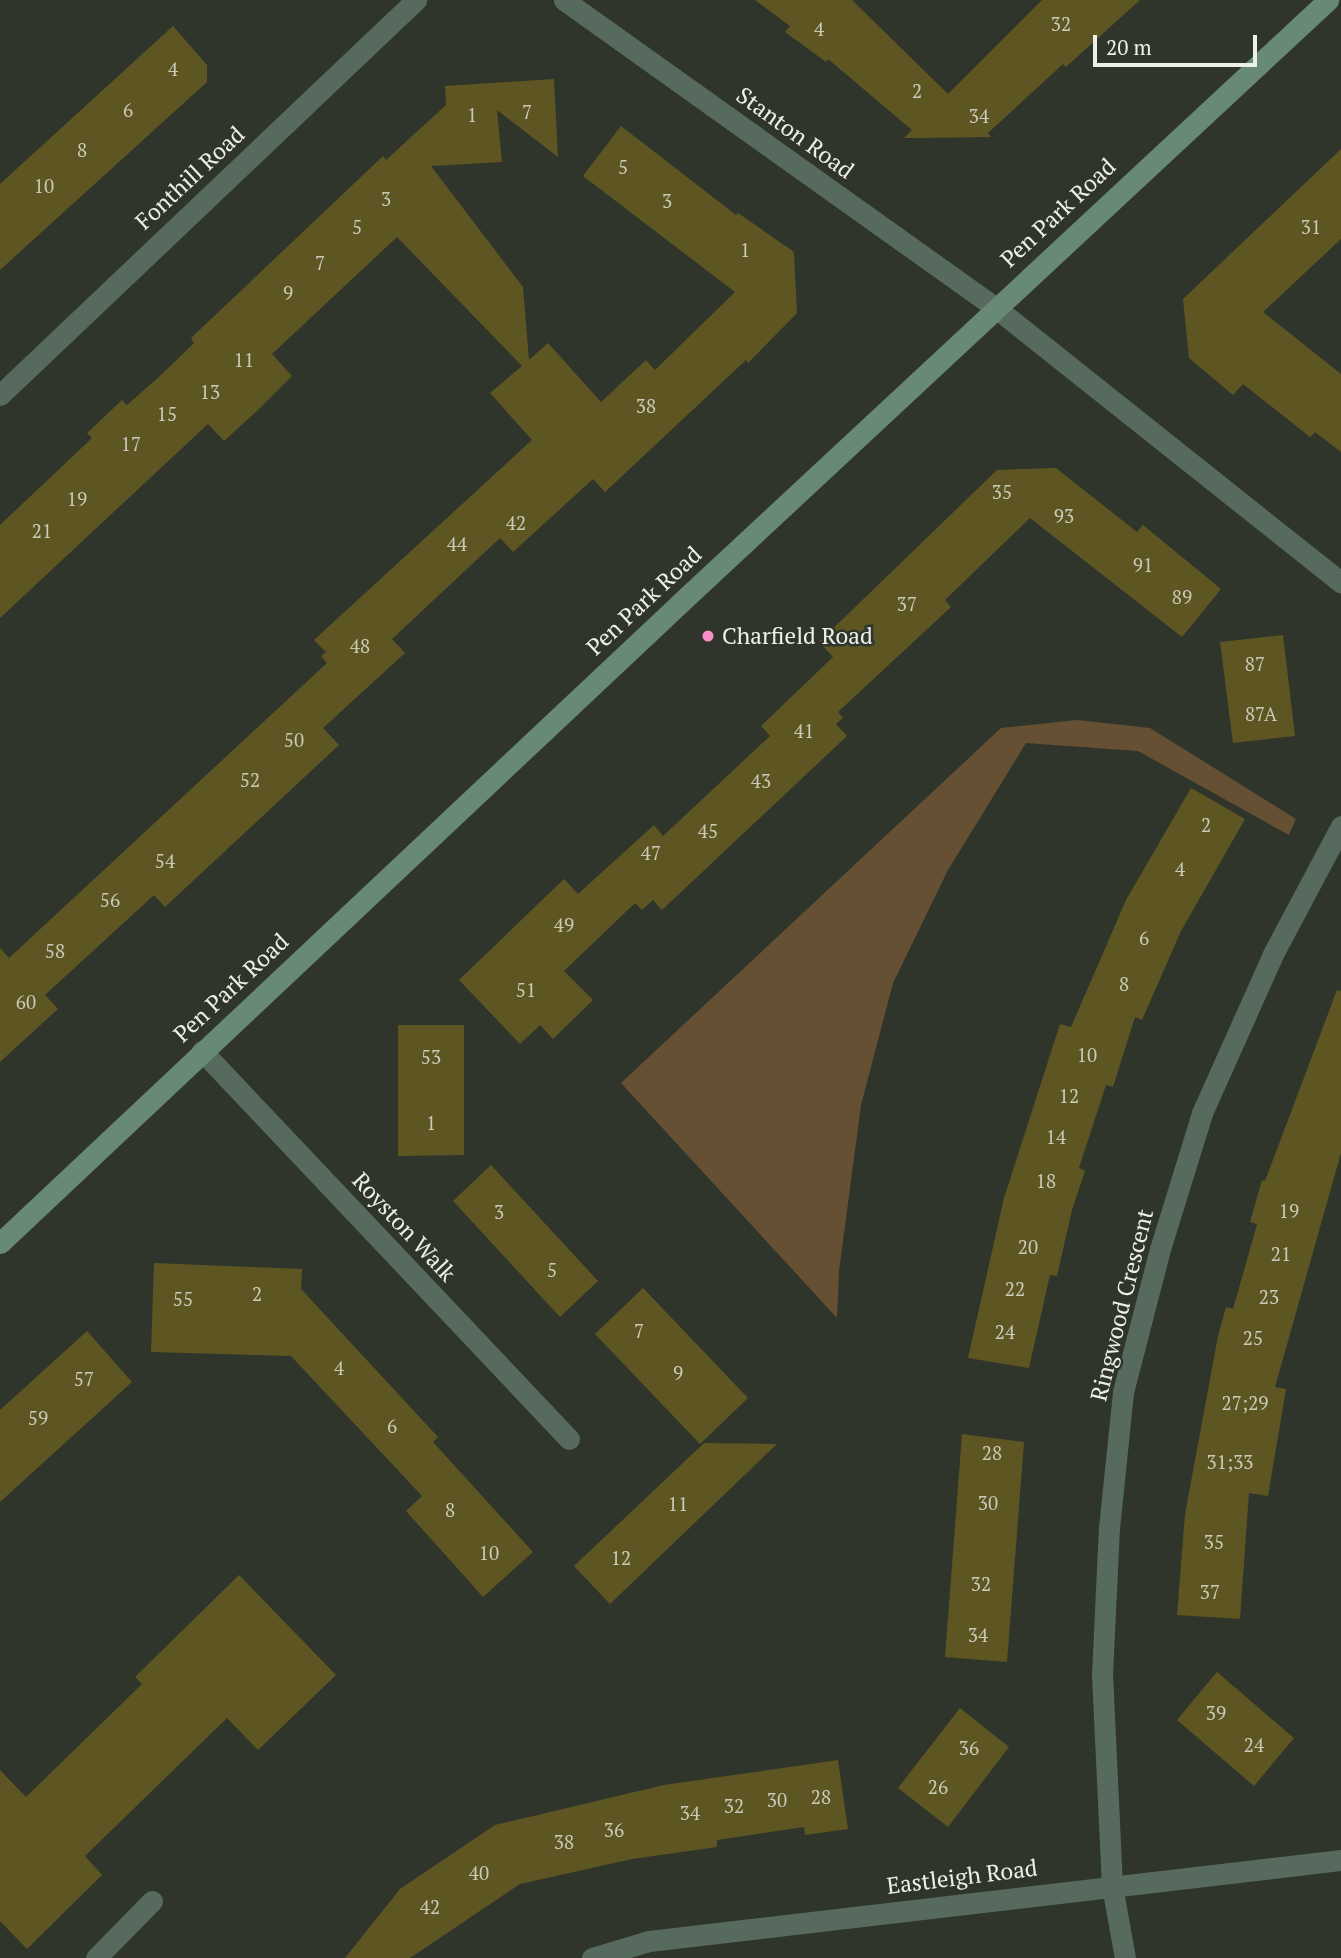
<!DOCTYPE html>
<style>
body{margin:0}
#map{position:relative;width:1341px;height:1958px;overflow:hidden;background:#30352b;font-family:"PT Serif",serif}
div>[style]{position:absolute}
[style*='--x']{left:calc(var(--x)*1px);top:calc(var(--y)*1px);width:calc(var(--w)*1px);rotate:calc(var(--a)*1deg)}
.green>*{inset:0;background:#665033}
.building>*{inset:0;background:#5d5622}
.lane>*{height:21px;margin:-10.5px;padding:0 10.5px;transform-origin:10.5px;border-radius:10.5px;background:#566b5e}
.street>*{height:21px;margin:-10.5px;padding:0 10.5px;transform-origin:10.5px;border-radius:10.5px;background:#566b5e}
.secondary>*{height:21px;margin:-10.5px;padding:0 10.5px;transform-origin:10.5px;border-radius:10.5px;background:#688a75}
.dots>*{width:19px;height:19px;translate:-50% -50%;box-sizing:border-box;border:4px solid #30352b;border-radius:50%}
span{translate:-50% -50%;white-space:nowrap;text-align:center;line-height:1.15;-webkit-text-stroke:5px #30352b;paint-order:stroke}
.number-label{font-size:19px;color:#c9cab8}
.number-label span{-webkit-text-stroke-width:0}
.street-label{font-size:23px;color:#edf0ea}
.poi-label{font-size:23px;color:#edf0ea}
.left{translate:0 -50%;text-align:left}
.scale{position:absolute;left:1093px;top:35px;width:164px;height:32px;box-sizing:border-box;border:4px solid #edf0ea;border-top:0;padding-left:9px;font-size:21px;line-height:24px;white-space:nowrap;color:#edf0ea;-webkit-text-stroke:5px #30352b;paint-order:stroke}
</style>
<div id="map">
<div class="green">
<div style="clip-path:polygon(1077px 720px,1150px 728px,1296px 819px,1289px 835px,1138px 751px,1026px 743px,948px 870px,893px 983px,861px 1105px,839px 1271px,837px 1318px,621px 1083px,1001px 728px)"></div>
</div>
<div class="building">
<div style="clip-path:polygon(755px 0,852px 0,948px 94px,1042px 0,1140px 0,1066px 67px,1063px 64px,988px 133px,991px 137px,922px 138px,904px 138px,912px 130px,828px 59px,826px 62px,785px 32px,790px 26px)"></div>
<div style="clip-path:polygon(173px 26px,207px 65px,207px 82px,0 270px,0 184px)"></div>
<div style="clip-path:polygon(554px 79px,558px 157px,497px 110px,502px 162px,431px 166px,523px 287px,529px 360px,548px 343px,601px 402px,646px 360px,655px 370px,735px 292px,583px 176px,621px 126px,736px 215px,738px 213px,794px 252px,797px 313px,748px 363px,746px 360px,605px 492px,593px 479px,513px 552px,500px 538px,392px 639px,405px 653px,323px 728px,339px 745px,165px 907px,154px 895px,45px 995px,58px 1009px,0 1062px,0 948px,9px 958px,327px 663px,321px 656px,326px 652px,314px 640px,532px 440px,490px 393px,522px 366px,397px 237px,272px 354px,292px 376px,258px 410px,224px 441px,208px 424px,0 618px,0 525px,92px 438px,87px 433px,122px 400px,127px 405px,161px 375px,194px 343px,191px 338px,383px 156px,386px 160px,446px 105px,445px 86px)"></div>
<div style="clip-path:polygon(1341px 149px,1341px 239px,1263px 312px,1341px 374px,1341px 452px,1315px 432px,1310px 437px,1243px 384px,1233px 395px,1189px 358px,1183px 299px)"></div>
<div style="clip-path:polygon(1056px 468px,1137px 532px,1143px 525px,1221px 589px,1182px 637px,1030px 518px,945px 600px,951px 607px,838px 712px,843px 718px,836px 724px,847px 736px,662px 910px,653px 900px,642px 910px,635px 903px,564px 971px,593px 1000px,553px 1039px,540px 1025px,520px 1044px,459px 980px,564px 879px,578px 894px,654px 825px,663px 836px,770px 736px,761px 726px,833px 657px,819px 642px,997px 470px)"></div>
<div style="clip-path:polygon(1283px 635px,1295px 736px,1233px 743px,1220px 642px)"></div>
<div style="clip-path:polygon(1191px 788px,1245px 819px,1181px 931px,1142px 1020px,1135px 1017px,1113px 1087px,1106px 1085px,1079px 1168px,1085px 1171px,1072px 1210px,1057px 1276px,1050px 1275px,1029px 1368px,968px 1358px,1004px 1198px,1060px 1024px,1071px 1027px,1126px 900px)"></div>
<div style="clip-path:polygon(1337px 990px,1341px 991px,1341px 1153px,1275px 1387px,1286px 1389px,1268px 1496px,1249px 1493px,1240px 1619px,1177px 1615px,1185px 1514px,1218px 1336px,1226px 1307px,1233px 1309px,1245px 1267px,1257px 1224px,1250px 1222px,1262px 1180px,1265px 1181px)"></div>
<div style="clip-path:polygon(398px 1025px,464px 1025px,464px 1155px,398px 1156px)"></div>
<div style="clip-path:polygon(491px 1165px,598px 1281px,560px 1317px,453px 1201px)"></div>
<div style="clip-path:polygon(154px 1263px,302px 1269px,301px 1289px,438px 1437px,433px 1442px,533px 1552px,483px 1597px,406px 1511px,422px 1496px,291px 1356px,151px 1352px)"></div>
<div style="clip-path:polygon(643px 1288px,748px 1398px,700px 1444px,595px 1334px)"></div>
<div style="clip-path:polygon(87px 1331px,132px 1382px,0 1502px,0 1410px)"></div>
<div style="clip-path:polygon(962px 1434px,1024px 1442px,1007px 1662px,945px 1657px)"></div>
<div style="clip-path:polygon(704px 1443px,777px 1444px,610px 1604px,574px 1566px)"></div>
<div style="clip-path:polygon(239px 1575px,336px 1675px,258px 1750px,227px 1718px,85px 1856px,102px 1875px,27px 1949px,0 1921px,0 1770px,26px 1797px,142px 1684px,135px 1677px)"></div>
<div style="clip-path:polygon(1217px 1672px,1294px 1738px,1254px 1786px,1177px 1720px)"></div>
<div style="clip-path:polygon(960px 1708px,1009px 1747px,948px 1827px,898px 1788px)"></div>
<div style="clip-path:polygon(838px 1760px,848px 1829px,805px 1835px,804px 1827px,717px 1840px,717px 1847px,632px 1859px,520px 1884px,410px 1958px,345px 1958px,400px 1889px,495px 1825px,664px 1785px)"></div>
</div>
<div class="lane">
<div style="--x:96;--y:1958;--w:80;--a:-45.5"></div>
</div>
<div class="street">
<div style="--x:564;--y:0;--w:531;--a:35.49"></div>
<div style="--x:996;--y:308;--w:441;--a:38.5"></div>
<div style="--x:0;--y:395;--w:574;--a:-43.52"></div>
<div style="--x:202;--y:1051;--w:534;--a:46.59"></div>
<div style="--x:592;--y:1958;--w:59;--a:-16.6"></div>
<div style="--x:649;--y:1941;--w:697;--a:-6.68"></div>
<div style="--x:1125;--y:1958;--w:73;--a:-100.2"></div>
<div style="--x:1112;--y:1886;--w:211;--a:-92.7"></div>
<div style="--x:1102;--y:1675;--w:147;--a:-87.3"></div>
<div style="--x:1109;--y:1528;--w:137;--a:-84.1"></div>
<div style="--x:1123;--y:1392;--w:148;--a:-75.5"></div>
<div style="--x:1160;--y:1249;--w:142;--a:-72.8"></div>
<div style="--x:1202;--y:1113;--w:174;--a:-65.9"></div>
<div style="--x:1273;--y:954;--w:145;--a:-62"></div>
</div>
<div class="secondary">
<div style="--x:0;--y:1243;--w:932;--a:-43.26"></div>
<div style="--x:679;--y:604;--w:887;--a:-42.94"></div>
</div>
<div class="dots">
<div style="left:708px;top:636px;background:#fa8fc7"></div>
</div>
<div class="number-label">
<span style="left:1061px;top:24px">32</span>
<span style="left:819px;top:29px">4</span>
<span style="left:173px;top:69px">4</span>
<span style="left:917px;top:91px">2</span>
<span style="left:128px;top:110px">6</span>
<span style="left:527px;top:112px">7</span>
<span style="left:472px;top:115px">1</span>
<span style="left:979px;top:116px">34</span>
<span style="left:82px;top:150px">8</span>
<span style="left:623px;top:167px">5</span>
<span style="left:44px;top:186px">10</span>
<span style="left:386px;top:199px">3</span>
<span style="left:667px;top:201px">3</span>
<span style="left:357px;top:227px">5</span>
<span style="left:1311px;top:227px">31</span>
<span style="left:745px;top:250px">1</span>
<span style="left:320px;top:263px">7</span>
<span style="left:288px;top:293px">9</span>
<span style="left:244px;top:360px">11</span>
<span style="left:210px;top:392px">13</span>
<span style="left:646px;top:406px">38</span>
<span style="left:167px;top:414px">15</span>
<span style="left:131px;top:444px">17</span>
<span style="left:1002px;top:492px">35</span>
<span style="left:77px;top:499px">19</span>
<span style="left:1064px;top:516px">93</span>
<span style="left:516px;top:523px">42</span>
<span style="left:42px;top:531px">21</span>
<span style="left:457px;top:544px">44</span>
<span style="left:1143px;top:565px">91</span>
<span style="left:1182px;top:597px">89</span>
<span style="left:907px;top:604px">37</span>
<span style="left:360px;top:646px">48</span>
<span style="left:1255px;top:664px">87</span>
<span style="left:1261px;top:714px">87A</span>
<span style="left:804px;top:731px">41</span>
<span style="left:294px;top:740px">50</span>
<span style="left:250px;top:780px">52</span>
<span style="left:761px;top:781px">43</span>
<span style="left:1206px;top:825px">2</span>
<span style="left:708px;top:831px">45</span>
<span style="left:651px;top:853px">47</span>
<span style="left:165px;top:861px">54</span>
<span style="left:1180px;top:869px">4</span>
<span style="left:110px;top:900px">56</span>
<span style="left:564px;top:925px">49</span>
<span style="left:1144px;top:938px">6</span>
<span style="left:55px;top:951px">58</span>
<span style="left:1124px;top:984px">8</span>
<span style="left:526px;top:990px">51</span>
<span style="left:26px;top:1002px">60</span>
<span style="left:1087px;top:1055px">10</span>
<span style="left:431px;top:1057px">53</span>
<span style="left:1069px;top:1096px">12</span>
<span style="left:431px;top:1123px">1</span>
<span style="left:1056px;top:1137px">14</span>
<span style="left:1046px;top:1181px">18</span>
<span style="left:1289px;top:1211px">19</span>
<span style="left:499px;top:1212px">3</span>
<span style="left:1028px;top:1247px">20</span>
<span style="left:1281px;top:1254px">21</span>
<span style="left:552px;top:1270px">5</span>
<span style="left:1015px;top:1289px">22</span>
<span style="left:257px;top:1294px">2</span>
<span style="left:1269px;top:1297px">23</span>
<span style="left:183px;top:1299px">55</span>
<span style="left:639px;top:1331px">7</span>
<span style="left:1005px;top:1332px">24</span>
<span style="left:1253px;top:1338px">25</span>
<span style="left:339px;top:1368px">4</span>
<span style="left:678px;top:1373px">9</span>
<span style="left:84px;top:1379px">57</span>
<span style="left:1245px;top:1403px">27;29</span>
<span style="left:38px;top:1418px">59</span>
<span style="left:392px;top:1426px">6</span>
<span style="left:992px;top:1453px">28</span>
<span style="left:1230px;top:1462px">31;33</span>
<span style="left:988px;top:1503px">30</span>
<span style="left:678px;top:1504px">11</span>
<span style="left:450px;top:1510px">8</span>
<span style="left:1214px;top:1542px">35</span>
<span style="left:489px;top:1553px">10</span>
<span style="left:621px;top:1558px">12</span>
<span style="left:981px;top:1584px">32</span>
<span style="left:1210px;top:1592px">37</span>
<span style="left:978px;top:1635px">34</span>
<span style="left:1216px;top:1713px">39</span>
<span style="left:1254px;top:1745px">24</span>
<span style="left:969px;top:1748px">36</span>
<span style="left:938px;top:1787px">26</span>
<span style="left:821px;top:1797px">28</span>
<span style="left:777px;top:1800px">30</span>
<span style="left:734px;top:1806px">32</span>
<span style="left:690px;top:1813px">34</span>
<span style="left:614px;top:1830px">36</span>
<span style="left:564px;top:1842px">38</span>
<span style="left:479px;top:1873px">40</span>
<span style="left:430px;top:1907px">42</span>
</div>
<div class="street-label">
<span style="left:795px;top:133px;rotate:36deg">Stanton Road</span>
<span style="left:190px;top:178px;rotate:-43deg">Fonthill Road</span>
<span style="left:1058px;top:213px;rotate:-43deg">Pen Park Road</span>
<span style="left:644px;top:601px;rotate:-43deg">Pen Park Road</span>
<span style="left:231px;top:988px;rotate:-43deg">Pen Park Road</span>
<span style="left:404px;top:1227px;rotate:47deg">Royston Walk</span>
<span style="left:1122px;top:1305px;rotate:-76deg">Ringwood Crescent</span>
<span style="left:962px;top:1877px;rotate:-7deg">Eastleigh Road</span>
</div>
<div class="poi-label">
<span class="left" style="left:722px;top:636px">Charfield Road</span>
</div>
<div class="scale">20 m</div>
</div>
